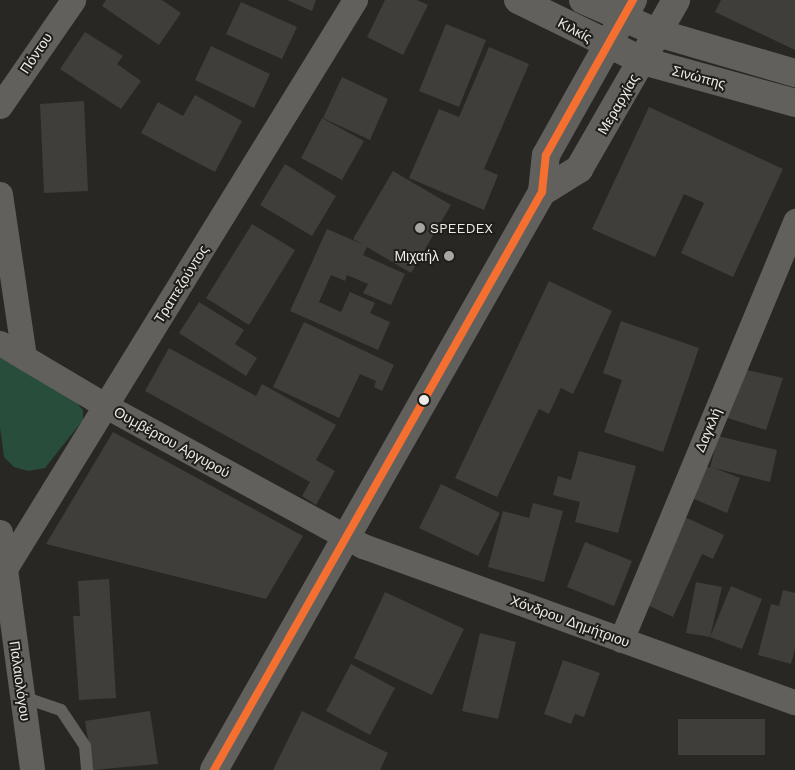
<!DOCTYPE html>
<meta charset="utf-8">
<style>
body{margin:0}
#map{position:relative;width:795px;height:770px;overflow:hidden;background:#282724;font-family:"Work Sans",sans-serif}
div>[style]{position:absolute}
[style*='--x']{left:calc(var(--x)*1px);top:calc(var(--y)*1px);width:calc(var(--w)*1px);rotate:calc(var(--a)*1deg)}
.green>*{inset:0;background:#284d3b}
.building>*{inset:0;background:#3f3e3b}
.lane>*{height:12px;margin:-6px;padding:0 6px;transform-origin:6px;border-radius:6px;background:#61605d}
.street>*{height:25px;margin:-12.5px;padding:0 12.5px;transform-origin:12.5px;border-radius:12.5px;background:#61605d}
.secondary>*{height:28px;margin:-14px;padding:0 14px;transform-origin:14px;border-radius:14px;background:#61605d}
.bus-1>*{height:8px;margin:-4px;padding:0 4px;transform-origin:4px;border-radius:4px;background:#f46f30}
.dots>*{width:14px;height:14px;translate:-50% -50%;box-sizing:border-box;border:2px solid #201e18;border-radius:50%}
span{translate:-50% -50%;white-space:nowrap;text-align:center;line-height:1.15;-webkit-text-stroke:4px #201e18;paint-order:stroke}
.street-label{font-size:14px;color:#edebe7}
.poi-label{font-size:14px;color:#edebe7}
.left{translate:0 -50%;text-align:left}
.right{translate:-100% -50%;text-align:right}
</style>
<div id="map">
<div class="green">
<div style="clip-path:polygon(0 358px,73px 399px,83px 410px,83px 420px,45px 468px,28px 471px,14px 467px,4px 457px,0 427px)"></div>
</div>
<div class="building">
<div style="clip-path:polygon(106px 0,162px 0,181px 13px,159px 45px,102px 6px)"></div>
<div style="clip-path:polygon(287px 0,316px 0,312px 11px)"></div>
<div style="clip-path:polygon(385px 0,417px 0,428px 5px,403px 55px,367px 37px)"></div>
<div style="clip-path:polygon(721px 0,795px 0,795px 50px,715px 12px)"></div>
<div style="clip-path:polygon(241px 2px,297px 27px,282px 59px,226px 34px)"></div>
<div style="clip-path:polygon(446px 24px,486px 40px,459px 107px,419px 91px)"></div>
<div style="clip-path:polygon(85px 32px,123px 56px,117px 64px,141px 81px,121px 109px,60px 69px)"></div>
<div style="clip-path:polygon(211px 46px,270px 74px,254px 108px,195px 80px)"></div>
<div style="clip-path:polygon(489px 47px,529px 64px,484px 169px,498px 175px,484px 210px,409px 178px,439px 109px,459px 117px)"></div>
<div style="clip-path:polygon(342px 77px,388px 99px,370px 140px,323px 118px)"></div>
<div style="clip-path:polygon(195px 95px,242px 121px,215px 172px,141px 133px,158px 102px,183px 116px)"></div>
<div style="clip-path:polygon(84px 101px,88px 191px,44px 193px,40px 104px)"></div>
<div style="clip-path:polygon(649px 107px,783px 169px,733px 277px,681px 253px,704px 203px,684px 194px,655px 257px,592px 229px)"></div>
<div style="clip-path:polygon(322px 118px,364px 141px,342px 180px,301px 158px)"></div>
<div style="clip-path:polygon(285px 164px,336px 196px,312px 236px,260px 205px)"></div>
<div style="clip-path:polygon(393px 171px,451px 205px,411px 273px,367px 247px,363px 255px,405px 274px,391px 305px,363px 293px,368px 284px,347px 275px,345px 281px,331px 275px,319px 302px,341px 312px,350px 292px,375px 303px,370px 313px,390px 322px,378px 350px,290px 311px,327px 229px,362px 244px,353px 239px)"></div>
<div style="clip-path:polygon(252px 224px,295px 250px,249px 325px,206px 298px)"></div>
<div style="clip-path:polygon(549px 281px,612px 311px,573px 394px,561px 388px,549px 414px,539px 409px,497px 497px,455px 478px)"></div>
<div style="clip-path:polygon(199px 302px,244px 330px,235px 344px,257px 358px,246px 376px,179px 333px)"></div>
<div style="clip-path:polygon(621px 321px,699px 348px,663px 452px,604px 432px,622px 380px,603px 373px)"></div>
<div style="clip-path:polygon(304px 322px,394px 365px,382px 391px,374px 387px,376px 381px,360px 374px,339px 418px,273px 387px)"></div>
<div style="clip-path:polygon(169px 348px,256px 396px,262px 384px,336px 425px,316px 460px,335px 471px,316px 505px,302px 496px,310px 482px,145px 391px)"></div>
<div style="clip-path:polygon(742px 369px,783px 378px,766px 430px,718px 415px)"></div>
<div style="clip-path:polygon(113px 432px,303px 536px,266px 599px,46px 544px)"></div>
<div style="clip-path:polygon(718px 436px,777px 450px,770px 482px,714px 468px,740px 478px,727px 513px,687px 496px,701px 464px,710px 468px)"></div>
<div style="clip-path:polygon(579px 451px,636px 466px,618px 533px,575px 522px,580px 502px,553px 495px,558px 476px,571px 480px)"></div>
<div style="clip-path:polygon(441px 484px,500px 513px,478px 556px,419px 528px)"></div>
<div style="clip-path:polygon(533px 503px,563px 511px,544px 582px,488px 567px,503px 511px,529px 518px)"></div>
<div style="clip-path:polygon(676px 513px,724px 535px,713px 559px,702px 554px,673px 617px,643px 603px)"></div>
<div style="clip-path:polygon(585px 542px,632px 561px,614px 606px,567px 587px)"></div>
<div style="clip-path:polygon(109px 579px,116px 698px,79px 700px,73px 616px,80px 616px,78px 581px)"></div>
<div style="clip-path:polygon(696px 582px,722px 587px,710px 637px,686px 633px)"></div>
<div style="clip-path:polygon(731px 586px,762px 599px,742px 649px,710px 637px)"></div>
<div style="clip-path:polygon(783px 590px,795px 593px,795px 649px,791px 664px,758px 655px,771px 604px,779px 606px)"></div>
<div style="clip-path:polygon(385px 592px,464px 629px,432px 695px,354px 658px)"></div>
<div style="clip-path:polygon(480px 633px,516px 642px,498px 719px,462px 711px)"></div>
<div style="clip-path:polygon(563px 660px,600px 673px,584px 717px,575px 714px,571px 724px,544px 714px)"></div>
<div style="clip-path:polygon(351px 664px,395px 688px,370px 735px,326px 711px)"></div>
<div style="clip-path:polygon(150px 711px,158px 764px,93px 770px,85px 721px)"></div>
<div style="clip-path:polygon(302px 711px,388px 753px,380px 770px,273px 770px)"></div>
<div style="clip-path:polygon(678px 719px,765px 719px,765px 755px,678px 755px)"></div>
</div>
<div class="lane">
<div style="--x:23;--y:697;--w:40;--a:18.9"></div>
<div style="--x:61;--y:710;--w:43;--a:56.3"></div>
<div style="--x:85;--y:746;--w:24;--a:85"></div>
</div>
<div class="street">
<div style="--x:0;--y:106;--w:129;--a:-55.4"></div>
<div style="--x:0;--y:194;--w:165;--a:81.6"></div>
<div style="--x:0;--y:343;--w:123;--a:30.7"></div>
<div style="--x:106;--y:406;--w:293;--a:28.6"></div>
<div style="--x:363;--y:546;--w:459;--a:19.9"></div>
<div style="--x:0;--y:532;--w:240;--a:82.3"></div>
<div style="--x:6;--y:567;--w:666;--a:-58.39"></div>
<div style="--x:621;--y:640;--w:454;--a:-67.4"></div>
</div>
<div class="secondary">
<div style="--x:518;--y:0;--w:139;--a:26"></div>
<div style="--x:643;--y:61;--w:158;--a:15.4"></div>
<div style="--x:583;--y:0;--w:82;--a:23.7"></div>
<div style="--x:658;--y:33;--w:143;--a:16.3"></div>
<div style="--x:542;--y:192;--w:44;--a:-31.9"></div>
<div style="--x:579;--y:169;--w:195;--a:-60.1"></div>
<div style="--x:214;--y:770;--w:665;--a:-60.43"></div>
<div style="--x:542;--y:192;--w:37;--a:-84"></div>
<div style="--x:546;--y:155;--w:178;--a:-60.7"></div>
</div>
<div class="bus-1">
<div style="--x:214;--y:770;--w:665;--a:-60.43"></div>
<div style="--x:542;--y:192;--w:37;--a:-84"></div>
<div style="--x:546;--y:155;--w:178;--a:-60.7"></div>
</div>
<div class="dots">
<div style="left:420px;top:228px;background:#a8a6a3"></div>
<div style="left:449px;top:256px;background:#a8a6a3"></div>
<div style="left:424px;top:400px;background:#edebe7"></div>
</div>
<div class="street-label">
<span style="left:575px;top:30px;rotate:28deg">Κιλκίς</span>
<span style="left:36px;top:53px;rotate:-56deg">Πόντου</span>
<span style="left:699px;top:77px;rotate:15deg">Σινώπης</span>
<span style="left:618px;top:104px;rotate:-60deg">Μεραρχίας</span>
<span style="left:181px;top:284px;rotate:-58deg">Τραπεζούντος</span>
<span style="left:708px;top:430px;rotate:-67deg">Δαγκλή</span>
<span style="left:172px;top:442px;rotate:29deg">Ουμβέρτου Αργυρού</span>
<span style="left:570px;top:621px;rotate:20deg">Χόνδρου Δημήτριου</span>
<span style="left:20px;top:681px;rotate:82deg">Παλαιολόγου</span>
</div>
<div class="poi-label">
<span class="left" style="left:430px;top:228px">SPEEDEX</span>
<span class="right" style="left:439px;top:256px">Μιχαήλ</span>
</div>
</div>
